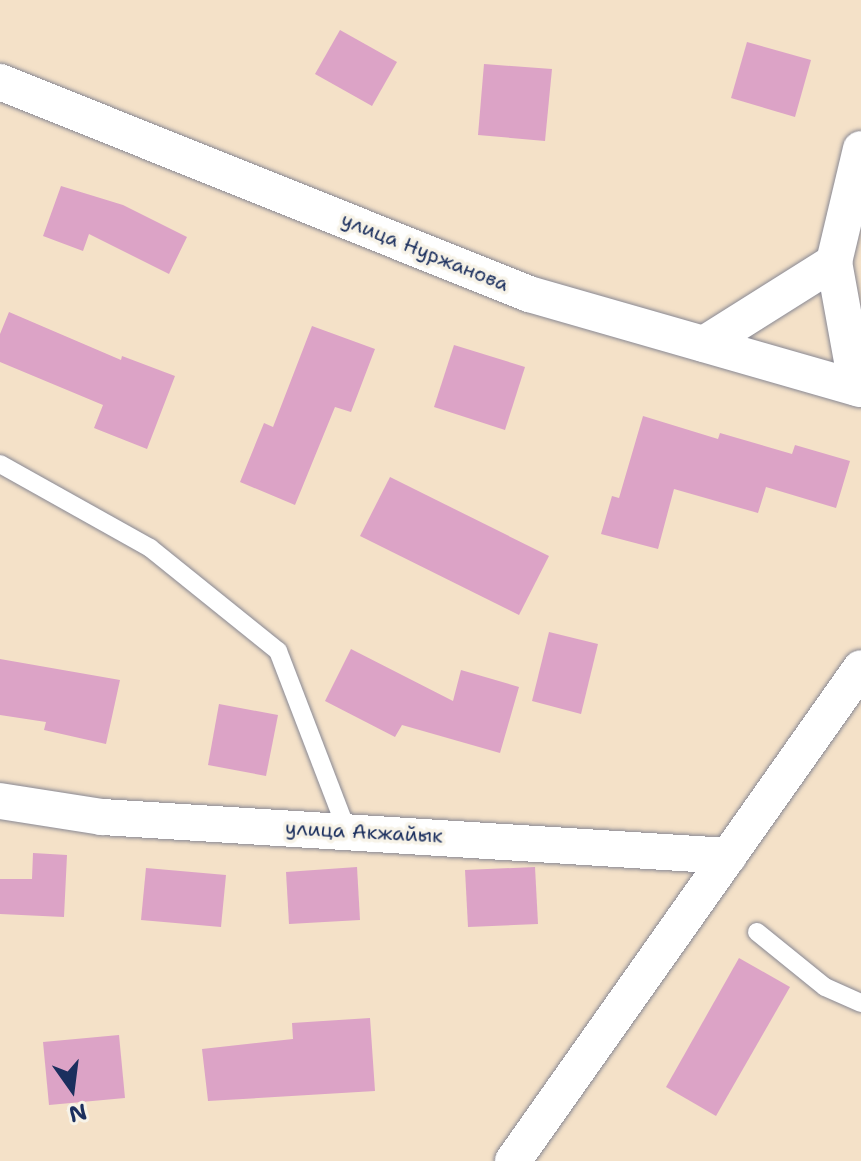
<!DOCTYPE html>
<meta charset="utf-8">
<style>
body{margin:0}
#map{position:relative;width:861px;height:1161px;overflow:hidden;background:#f4e1c8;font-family:"Shantell Sans",sans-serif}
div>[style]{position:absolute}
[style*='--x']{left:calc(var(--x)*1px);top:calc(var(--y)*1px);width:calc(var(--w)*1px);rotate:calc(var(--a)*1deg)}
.building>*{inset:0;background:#dca3c6}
.roads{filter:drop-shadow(0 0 2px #888893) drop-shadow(0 0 2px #888893)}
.lane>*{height:18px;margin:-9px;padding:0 9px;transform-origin:9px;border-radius:9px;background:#fff}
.street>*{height:36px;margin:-18px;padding:0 18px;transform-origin:18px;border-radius:18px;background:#fff}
span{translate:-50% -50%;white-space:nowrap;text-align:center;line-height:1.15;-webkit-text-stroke:7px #f7f3e8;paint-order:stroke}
.street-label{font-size:20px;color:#1b2f5e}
.north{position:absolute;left:32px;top:1049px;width:80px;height:80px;-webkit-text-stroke:6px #f7f3e8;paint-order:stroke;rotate:166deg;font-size:22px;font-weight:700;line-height:32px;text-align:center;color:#1b2f5e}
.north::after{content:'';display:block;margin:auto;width:28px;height:36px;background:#1b2f5e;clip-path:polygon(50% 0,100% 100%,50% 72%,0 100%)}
</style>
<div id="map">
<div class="building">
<div style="clip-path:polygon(340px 30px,397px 62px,372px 106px,315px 74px)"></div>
<div style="clip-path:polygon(747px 42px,811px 60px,795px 117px,731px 98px)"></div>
<div style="clip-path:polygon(484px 64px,552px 69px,545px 141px,478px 135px)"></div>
<div style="clip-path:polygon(61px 186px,123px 205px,187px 237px,169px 274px,89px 234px,83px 251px,43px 236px)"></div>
<div style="clip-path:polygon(9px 312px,121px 360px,122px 356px,175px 376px,147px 449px,94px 428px,103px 405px,0 362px,0 334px)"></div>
<div style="clip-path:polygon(312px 326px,375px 349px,351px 412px,335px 407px,295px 505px,240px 482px,264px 423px,273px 427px)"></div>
<div style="clip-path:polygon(454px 345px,525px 367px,505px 430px,434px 407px)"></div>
<div style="clip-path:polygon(643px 416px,718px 439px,720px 433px,792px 454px,795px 445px,850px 461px,836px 508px,766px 487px,758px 513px,674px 489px,658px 549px,601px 534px,612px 496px,619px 498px)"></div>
<div style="clip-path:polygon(390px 477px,549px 556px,519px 615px,360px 536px)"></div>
<div style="clip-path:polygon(549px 632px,598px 644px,581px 714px,532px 701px)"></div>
<div style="clip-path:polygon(351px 649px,453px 701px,461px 670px,519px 687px,500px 753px,402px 725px,395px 737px,325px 701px)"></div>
<div style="clip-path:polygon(0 659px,120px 680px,106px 744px,44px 730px,46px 722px,0 715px)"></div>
<div style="clip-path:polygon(219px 704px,278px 715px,266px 776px,208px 765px)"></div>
<div style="clip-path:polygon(33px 853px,67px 855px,64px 917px,0 914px,0 879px,32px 879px)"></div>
<div style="clip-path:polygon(357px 867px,360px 920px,289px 924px,286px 872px)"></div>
<div style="clip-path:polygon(535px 867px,538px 924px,468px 927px,465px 870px)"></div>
<div style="clip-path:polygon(146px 868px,226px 875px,221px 927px,141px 920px)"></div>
<div style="clip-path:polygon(739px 958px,790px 987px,716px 1116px,666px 1087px)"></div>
<div style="clip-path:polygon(370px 1018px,375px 1091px,208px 1101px,202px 1049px,293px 1039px,292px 1023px)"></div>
<div style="clip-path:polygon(119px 1035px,125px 1098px,49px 1105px,43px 1042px)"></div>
</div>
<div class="roads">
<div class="lane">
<div style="--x:0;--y:464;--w:172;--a:29.2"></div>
<div style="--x:150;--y:548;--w:164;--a:38.8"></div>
<div style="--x:278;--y:651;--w:193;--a:69"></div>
<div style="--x:757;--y:932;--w:87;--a:39"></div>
<div style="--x:825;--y:987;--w:39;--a:24"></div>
</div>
<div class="street">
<div style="--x:0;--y:82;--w:570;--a:21.84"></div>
<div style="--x:529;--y:294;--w:345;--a:16"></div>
<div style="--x:834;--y:262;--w:128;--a:79.7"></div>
<div style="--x:704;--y:344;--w:154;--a:-32.2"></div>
<div style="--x:834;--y:262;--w:116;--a:-76.6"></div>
<div style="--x:0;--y:801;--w:103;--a:8.9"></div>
<div style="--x:102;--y:817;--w:628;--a:3.56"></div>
<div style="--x:513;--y:1161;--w:603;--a:-54.78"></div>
</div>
</div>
<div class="street-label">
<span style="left:425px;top:252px;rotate:22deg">улица Нуржанова</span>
<span style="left:364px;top:832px;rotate:3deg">улица Акжайык</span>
</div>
<div class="north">N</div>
</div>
